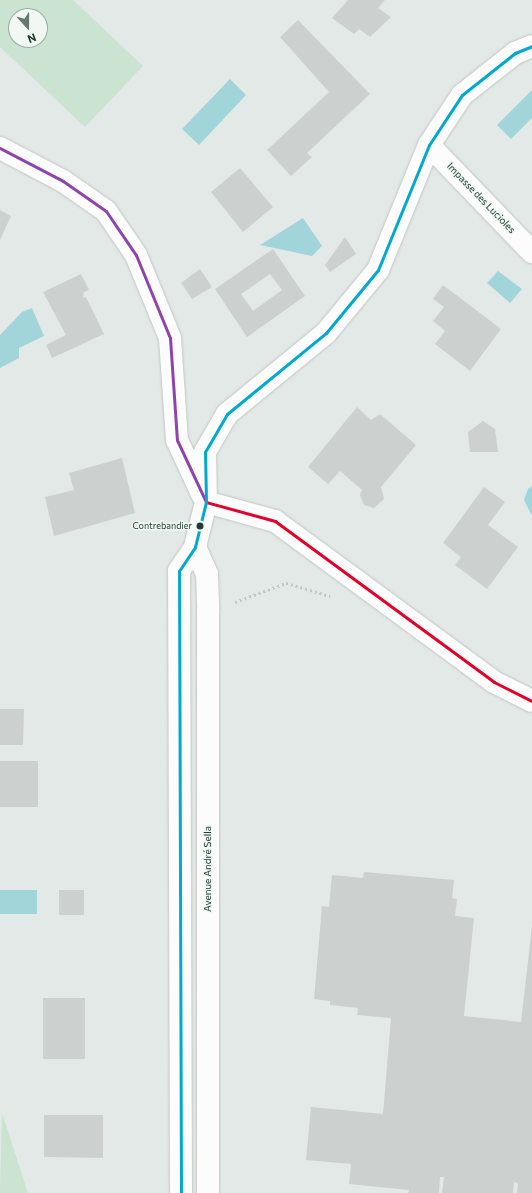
<!DOCTYPE html>
<meta charset="utf-8">
<style>
body{margin:0}
#map{position:relative;width:532px;height:1193px;overflow:hidden;background:#e3e9e6;font-family:Commissioner,sans-serif}
div>[style]{position:absolute}
[style*='--x']{left:calc(var(--x)*1px);top:calc(var(--y)*1px);width:calc(var(--w)*1px);rotate:calc(var(--a)*1deg)}
.green>*{inset:0;background:#cbe3d1}
.water>*{inset:0;background:#a2d5d9}
.building>*{inset:0;background:#ccd1cf}
.path>*{height:2.5px;margin-top:-1.25px;transform-origin:0;background:repeating-linear-gradient(90deg,#c0c9c4 0 2px,transparent 0 5px)}
.roads{filter:drop-shadow(0 0 1px #c0c6c3) drop-shadow(0 0 1px #c0c6c3)}
.street>*{height:22px;margin:-11px;padding:0 11px;transform-origin:11px;border-radius:11px;background:#fbfcfb}
.bus-1>*{height:3px;margin:-1.5px;padding:0 1.5px;transform-origin:1.5px;border-radius:1.5px;background:#8e44ad}
.bus-2>*{height:3px;margin:-1.5px;padding:0 1.5px;transform-origin:1.5px;border-radius:1.5px;background:#e4002b}
.bus-3>*{height:3px;margin:-1.5px;padding:0 1.5px;transform-origin:1.5px;border-radius:1.5px;background:#00a9ce}
.dots>*{width:11px;height:11px;translate:-50% -50%;box-sizing:border-box;border:2px solid #f1f8f4;border-radius:50%}
span{translate:-50% -50%;white-space:nowrap;text-align:center;line-height:1.15;-webkit-text-stroke:3px #f1f8f4;paint-order:stroke}
.bus-label{font-size:9px;color:#203d33}
.right{translate:-100% -50%;text-align:right}
.street-label{font-size:10px;color:#203d33}
.north{position:absolute;left:8px;top:8px;width:40px;height:40px;box-sizing:border-box;background:#f1f8f4;border:1px solid #9dada7;border-radius:50%;rotate:159deg;font-size:11px;font-weight:700;line-height:16px;text-align:center;color:#203d33}
.north::after{content:'';display:block;margin:auto;width:14px;height:18px;background:#647972;clip-path:polygon(50% 0,100% 100%,50% 72%,0 100%)}
</style>
<div id="map">
<div class="green">
<div style="clip-path:polygon(evenodd,0 0,73px 0,143px 66px,85px 127px,0 47px,0 0,16px 16px,40px 16px,40px 40px,16px 40px,16px 16px)"></div>
<div style="clip-path:polygon(2px 1113px,28px 1193px,0 1193px)"></div>
</div>
<div class="water">
<div style="clip-path:polygon(230px 79px,246px 95px,199px 145px,182px 129px)"></div>
<div style="clip-path:polygon(532px 90px,532px 118px,511px 139px,497px 125px)"></div>
<div style="clip-path:polygon(303px 218px,322px 246px,312px 256px,260px 245px)"></div>
<div style="clip-path:polygon(498px 271px,522px 289px,510px 303px,487px 283px)"></div>
<div style="clip-path:polygon(32px 308px,44px 336px,19px 348px,19px 358px,0 368px,0 335px,22px 312px)"></div>
<div style="clip-path:polygon(532px 486px,532px 516px,524px 500px,528px 489px)"></div>
<div style="clip-path:polygon(0 890px,37px 890px,37px 914px,0 914px)"></div>
</div>
<div class="building">
<div style="clip-path:polygon(348px 0,385px 0,378px 8px,391px 17px,370px 37px,359px 29px,354px 34px,332px 18px)"></div>
<div style="clip-path:polygon(298px 20px,370px 94px,307px 153px,312px 157px,291px 176px,267px 150px,329px 92px,280px 37px)"></div>
<div style="clip-path:polygon(240px 168px,273px 207px,243px 232px,211px 192px)"></div>
<div style="clip-path:polygon(0 210px,11px 216px,0 240px)"></div>
<div style="clip-path:polygon(345px 237px,356px 254px,330px 272px,325px 265px)"></div>
<div style="clip-path:polygon(evenodd,273px 249px,305px 296px,247px 337px,215px 289px,273px 249px,270px 274px,282px 290px,253px 311px,241px 294px,270px 274px)"></div>
<div style="clip-path:polygon(200px 269px,212px 287px,192px 299px,181px 283px)"></div>
<div style="clip-path:polygon(81px 274px,89px 290px,84px 292px,83px 298px,86px 297px,104px 334px,52px 358px,46px 345px,66px 335px,43px 292px)"></div>
<div style="clip-path:polygon(443px 285px,501px 329px,470px 371px,435px 344px,445px 331px,433px 321px,444px 307px,433px 299px)"></div>
<div style="clip-path:polygon(357px 407px,371px 420px,380px 414px,416px 445px,381px 487px,384px 499px,374px 508px,364px 505px,360px 495px,362px 490px,340px 471px,328px 484px,308px 467px)"></div>
<div style="clip-path:polygon(483px 421px,495px 429px,498px 452px,470px 452px,468px 432px)"></div>
<div style="clip-path:polygon(122px 458px,135px 513px,54px 536px,45px 497px,74px 490px,69px 473px)"></div>
<div style="clip-path:polygon(484px 487px,505px 502px,488px 525px,518px 547px,487px 589px,455px 565px,461px 557px,443px 543px)"></div>
<div style="clip-path:polygon(0 709px,24px 709px,23px 745px,0 745px)"></div>
<div style="clip-path:polygon(0 761px,38px 761px,38px 807px,0 807px)"></div>
<div style="clip-path:polygon(364px 872px,454px 880px,452px 898px,457px 899px,455px 916px,474px 918px,464px 1016px,521px 1022px,532px 926px,532px 1193px,517px 1193px,518px 1183px,514px 1182px,513px 1193px,442px 1193px,444px 1177px,440px 1177px,439px 1193px,408px 1193px,409px 1190px,349px 1184px,351px 1164px,306px 1160px,311px 1107px,383px 1114px,391px 1018px,357px 1015px,358px 1008px,330px 1005px,330px 1001px,314px 999px,322px 906px,329px 907px,332px 875px,363px 878px)"></div>
<div style="clip-path:polygon(59px 890px,84px 890px,84px 915px,59px 915px)"></div>
<div style="clip-path:polygon(43px 998px,85px 998px,85px 1059px,43px 1059px)"></div>
<div style="clip-path:polygon(44px 1115px,103px 1115px,103px 1158px,44px 1157px)"></div>
</div>
<div class="path">
<div style="--x:235;--y:602;--w:54;--a:-20.4"></div>
<div style="--x:286;--y:583;--w:46;--a:16.5"></div>
</div>
<div class="roads">
<div class="street">
<div style="--x:429;--y:145;--w:149;--a:46.1"></div>
<div style="--x:0;--y:148;--w:71;--a:27.6"></div>
<div style="--x:63;--y:181;--w:52;--a:34.9"></div>
<div style="--x:106;--y:211;--w:53;--a:55.7"></div>
<div style="--x:136;--y:255;--w:90;--a:67.7"></div>
<div style="--x:170;--y:338;--w:102;--a:86.1"></div>
<div style="--x:177;--y:440;--w:60;--a:65.2"></div>
<div style="--x:206;--y:502;--w:72;--a:15.4"></div>
<div style="--x:275;--y:521;--w:272;--a:36.3"></div>
<div style="--x:494;--y:682;--w:42;--a:26.6"></div>
<div style="--x:195;--y:547;--w:30;--a:66"></div>
<div style="--x:207;--y:574;--w:38;--a:88"></div>
<div style="--x:208;--y:612;--w:581;--a:90"></div>
<div style="--x:181;--y:1193;--w:622;--a:-90.18"></div>
<div style="--x:179;--y:571;--w:29;--a:-56"></div>
<div style="--x:195;--y:547;--w:46;--a:-76.3"></div>
<div style="--x:206;--y:502;--w:50;--a:-91.1"></div>
<div style="--x:205;--y:452;--w:44;--a:-59.9"></div>
<div style="--x:227;--y:414;--w:128;--a:-39.3"></div>
<div style="--x:326;--y:333;--w:82;--a:-50.5"></div>
<div style="--x:378;--y:270;--w:135;--a:-67.8"></div>
<div style="--x:429;--y:145;--w:60;--a:-56.6"></div>
<div style="--x:462;--y:95;--w:68;--a:-38.4"></div>
<div style="--x:515;--y:53;--w:18;--a:-22"></div>
</div>
</div>
<div class="bus-1">
<div style="--x:0;--y:148;--w:71;--a:27.6"></div>
<div style="--x:63;--y:181;--w:52;--a:34.9"></div>
<div style="--x:106;--y:211;--w:53;--a:55.7"></div>
<div style="--x:136;--y:255;--w:90;--a:67.7"></div>
<div style="--x:170;--y:338;--w:102;--a:86.1"></div>
<div style="--x:177;--y:440;--w:68;--a:64.9"></div>
</div>
<div class="bus-2">
<div style="--x:206;--y:502;--w:72;--a:15.4"></div>
<div style="--x:275;--y:521;--w:272;--a:36.3"></div>
<div style="--x:494;--y:682;--w:42;--a:26.6"></div>
</div>
<div class="bus-3">
<div style="--x:181;--y:1193;--w:622;--a:-90.18"></div>
<div style="--x:179;--y:571;--w:29;--a:-56"></div>
<div style="--x:195;--y:547;--w:46;--a:-76.3"></div>
<div style="--x:206;--y:502;--w:50;--a:-91.1"></div>
<div style="--x:205;--y:452;--w:44;--a:-59.9"></div>
<div style="--x:227;--y:414;--w:128;--a:-39.3"></div>
<div style="--x:326;--y:333;--w:82;--a:-50.5"></div>
<div style="--x:378;--y:270;--w:135;--a:-67.8"></div>
<div style="--x:429;--y:145;--w:60;--a:-56.6"></div>
<div style="--x:462;--y:95;--w:68;--a:-38.4"></div>
<div style="--x:515;--y:53;--w:18;--a:-22"></div>
</div>
<div class="dots">
<div style="left:200px;top:526px;background:#203d33"></div>
</div>
<div class="bus-label">
<span class="right" style="left:192px;top:526px">Contrebandier</span>
</div>
<div class="street-label">
<span style="left:481px;top:198px;rotate:46deg">Impasse des Lucioles</span>
<span style="left:208px;top:869px;rotate:-90deg">Avenue André Sella</span>
</div>
<div class="north">N</div>
</div>
